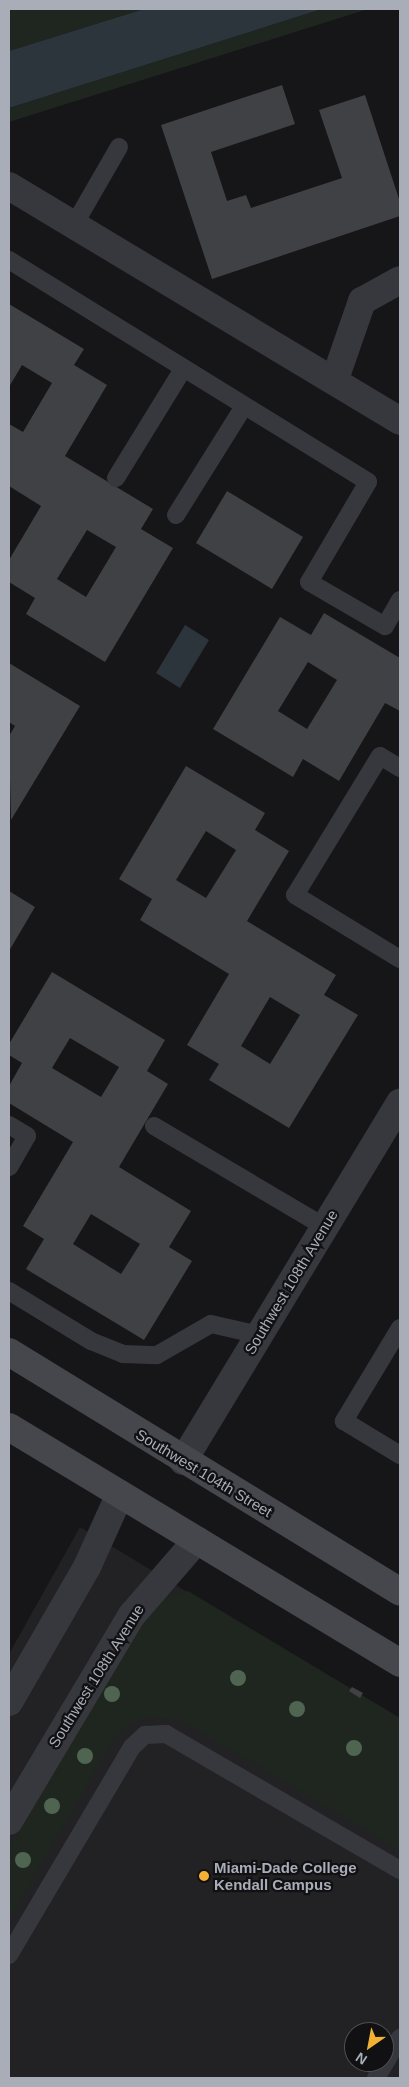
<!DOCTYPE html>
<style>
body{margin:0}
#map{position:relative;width:409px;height:2087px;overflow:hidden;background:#161618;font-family:Helvetica,sans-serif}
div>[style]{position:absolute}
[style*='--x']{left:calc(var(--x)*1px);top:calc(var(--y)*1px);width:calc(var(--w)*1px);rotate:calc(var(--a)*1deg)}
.built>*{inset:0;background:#222225}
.green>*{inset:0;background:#1e261f}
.water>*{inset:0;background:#2c353c}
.building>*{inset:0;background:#404145}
.service>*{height:18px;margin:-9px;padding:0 9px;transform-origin:9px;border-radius:9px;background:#37383d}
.minor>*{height:28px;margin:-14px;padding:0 14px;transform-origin:14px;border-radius:14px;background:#37383d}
.tertiary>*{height:28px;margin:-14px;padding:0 14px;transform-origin:14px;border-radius:14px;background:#37383d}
.secondary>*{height:28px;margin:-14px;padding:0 14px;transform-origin:14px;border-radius:14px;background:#45474d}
.trees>*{width:16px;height:16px;margin:-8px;border-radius:50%;background:#506452}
.dots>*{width:14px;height:14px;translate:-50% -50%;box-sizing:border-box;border:2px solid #111113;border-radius:50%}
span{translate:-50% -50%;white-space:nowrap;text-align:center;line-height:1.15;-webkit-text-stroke:4.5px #111113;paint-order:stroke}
.street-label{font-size:15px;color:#a8adb8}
.poi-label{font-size:15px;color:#a8adb8;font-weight:700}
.left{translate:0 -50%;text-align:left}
.frame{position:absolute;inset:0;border:10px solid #a8adb8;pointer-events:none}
.north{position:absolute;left:344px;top:2022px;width:50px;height:50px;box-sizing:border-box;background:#111113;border:1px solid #4d4f55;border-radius:50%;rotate:213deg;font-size:14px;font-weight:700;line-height:20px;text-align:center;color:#a8adb8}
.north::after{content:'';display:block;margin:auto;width:18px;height:22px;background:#f2b134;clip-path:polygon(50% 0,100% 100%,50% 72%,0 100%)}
</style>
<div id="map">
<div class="built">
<div style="clip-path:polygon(evenodd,80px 1527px,400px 1721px,400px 2078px,9px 2078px,9px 1654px,80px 1527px,354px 2032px,384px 2032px,384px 2062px,354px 2062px,354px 2032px)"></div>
</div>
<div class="green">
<div style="clip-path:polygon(9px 9px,144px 9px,9px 51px)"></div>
<div style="clip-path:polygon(322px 9px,368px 9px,9px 122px,9px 108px)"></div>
<div style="clip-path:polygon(188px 1591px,400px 1718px,400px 1850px,181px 1721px,149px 1717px,133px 1722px,114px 1739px,9px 1919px,9px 1849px,148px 1612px,163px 1598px)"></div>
</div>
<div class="water">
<div style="clip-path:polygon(144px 9px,322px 9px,9px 108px,9px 51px)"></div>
<div style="clip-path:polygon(185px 625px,209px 640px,180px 688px,156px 673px)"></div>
</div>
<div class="building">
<div style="clip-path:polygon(282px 85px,295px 124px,211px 152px,227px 201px,246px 195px,251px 208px,342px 178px,319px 110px,365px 95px,400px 202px,400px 216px,212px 279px,161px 125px)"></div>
<div style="clip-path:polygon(evenodd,9px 304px,84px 349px,74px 365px,107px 385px,65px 456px,153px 509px,141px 529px,173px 548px,105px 662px,26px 614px,35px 598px,9px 582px,9px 560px,41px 506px,9px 486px,9px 424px,23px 432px,52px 383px,22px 365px,9px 387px,9px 304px,87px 530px,116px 547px,86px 597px,57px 579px,87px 530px)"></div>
<div style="clip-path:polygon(227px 491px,303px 537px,272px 589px,196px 543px)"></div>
<div style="clip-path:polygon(evenodd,324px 613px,400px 658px,400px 711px,385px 703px,339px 781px,303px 759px,293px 777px,213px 729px,280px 617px,311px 635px,324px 613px,308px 662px,337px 680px,307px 729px,278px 711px,308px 662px)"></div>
<div style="clip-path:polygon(9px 663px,80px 706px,11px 820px,9px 736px,15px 726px,9px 722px)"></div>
<div style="clip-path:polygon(evenodd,186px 766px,265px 813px,255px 830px,289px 851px,247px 921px,336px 975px,324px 995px,358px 1015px,289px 1128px,209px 1080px,219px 1064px,187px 1045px,229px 974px,140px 920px,152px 899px,119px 879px,186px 766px,206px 831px,236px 850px,206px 898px,176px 880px,206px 831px,186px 766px,270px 997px,300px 1015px,270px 1064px,241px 1046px,270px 997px)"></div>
<div style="clip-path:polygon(9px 891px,35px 907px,9px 951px)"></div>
<div style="clip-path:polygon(evenodd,52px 972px,165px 1040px,147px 1071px,168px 1084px,119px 1167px,191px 1211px,169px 1247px,192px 1261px,144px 1340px,26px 1269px,44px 1239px,23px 1226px,73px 1142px,9px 1103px,9px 1086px,22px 1063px,9px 1055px,9px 1044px,52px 972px,70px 1038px,119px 1067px,101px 1097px,52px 1068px,70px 1038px,52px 972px,91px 1214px,140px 1244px,121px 1274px,73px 1244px,91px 1214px)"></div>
<div style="clip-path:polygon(352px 1687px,363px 1693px,360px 1698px,349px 1691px)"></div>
</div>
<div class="service">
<div style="--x:74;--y:225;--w:90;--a:-60"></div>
<div style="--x:9;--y:260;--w:422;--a:31.7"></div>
<div style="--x:368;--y:482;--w:116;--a:120.5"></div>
<div style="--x:309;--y:582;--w:88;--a:30.1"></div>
<div style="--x:385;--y:626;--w:30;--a:-60"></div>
<div style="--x:116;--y:478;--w:128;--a:-58.4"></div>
<div style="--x:176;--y:515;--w:128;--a:-58"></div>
<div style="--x:400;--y:768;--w:23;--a:-149"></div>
<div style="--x:380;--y:756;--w:163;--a:121.4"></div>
<div style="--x:295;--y:895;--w:123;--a:31.4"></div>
<div style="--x:9;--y:1125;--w:21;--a:31"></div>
<div style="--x:27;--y:1136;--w:36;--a:120"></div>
<div style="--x:154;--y:1126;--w:199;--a:30.6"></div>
<div style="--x:9;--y:1291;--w:96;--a:31.4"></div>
<div style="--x:91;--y:1341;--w:35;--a:22"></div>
<div style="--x:123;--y:1354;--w:34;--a:2"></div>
<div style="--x:157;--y:1355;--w:62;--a:-29.9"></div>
<div style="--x:211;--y:1324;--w:49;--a:12.9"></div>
<div style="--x:400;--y:1328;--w:109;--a:121.1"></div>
<div style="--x:344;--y:1421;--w:66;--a:31.3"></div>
<div style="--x:9;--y:1955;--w:242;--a:-59.4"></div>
<div style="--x:132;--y:1747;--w:18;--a:-43"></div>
<div style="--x:145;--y:1735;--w:21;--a:-3"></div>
<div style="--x:166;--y:1734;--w:271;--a:30.2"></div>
<div style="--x:376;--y:2078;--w:47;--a:-59"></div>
</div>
<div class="minor">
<div style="--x:9;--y:186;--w:456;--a:31"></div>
<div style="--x:335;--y:379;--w:83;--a:-70.9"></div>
<div style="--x:362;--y:301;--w:43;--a:-28.9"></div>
</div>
<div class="tertiary">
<div style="--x:183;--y:1461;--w:419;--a:-58.8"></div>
<div style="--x:9;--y:1702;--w:156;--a:-60"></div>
<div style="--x:87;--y:1567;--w:80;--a:-65.7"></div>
<div style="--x:9;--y:1821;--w:240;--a:-59.2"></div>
<div style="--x:132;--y:1615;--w:99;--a:-49.1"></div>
</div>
<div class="secondary">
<div style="--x:9;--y:1352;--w:459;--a:31.5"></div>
<div style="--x:9;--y:1427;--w:457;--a:31.1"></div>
</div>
<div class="trees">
<div style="left:238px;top:1678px"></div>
<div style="left:112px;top:1694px"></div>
<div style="left:297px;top:1709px"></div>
<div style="left:354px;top:1748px"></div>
<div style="left:85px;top:1756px"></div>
<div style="left:52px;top:1806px"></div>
<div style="left:23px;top:1860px"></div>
</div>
<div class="dots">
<div style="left:204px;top:1876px;background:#f2b134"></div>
</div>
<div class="street-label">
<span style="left:291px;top:1282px;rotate:-59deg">Southwest 108th Avenue</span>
<span style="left:204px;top:1473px;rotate:31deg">Southwest 104th Street</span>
<span style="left:96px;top:1676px;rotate:-58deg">Southwest 108th Avenue</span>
</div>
<div class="poi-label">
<span class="left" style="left:214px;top:1876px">Miami-Dade College<br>Kendall Campus</span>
</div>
<div class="frame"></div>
<div class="north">N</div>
</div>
